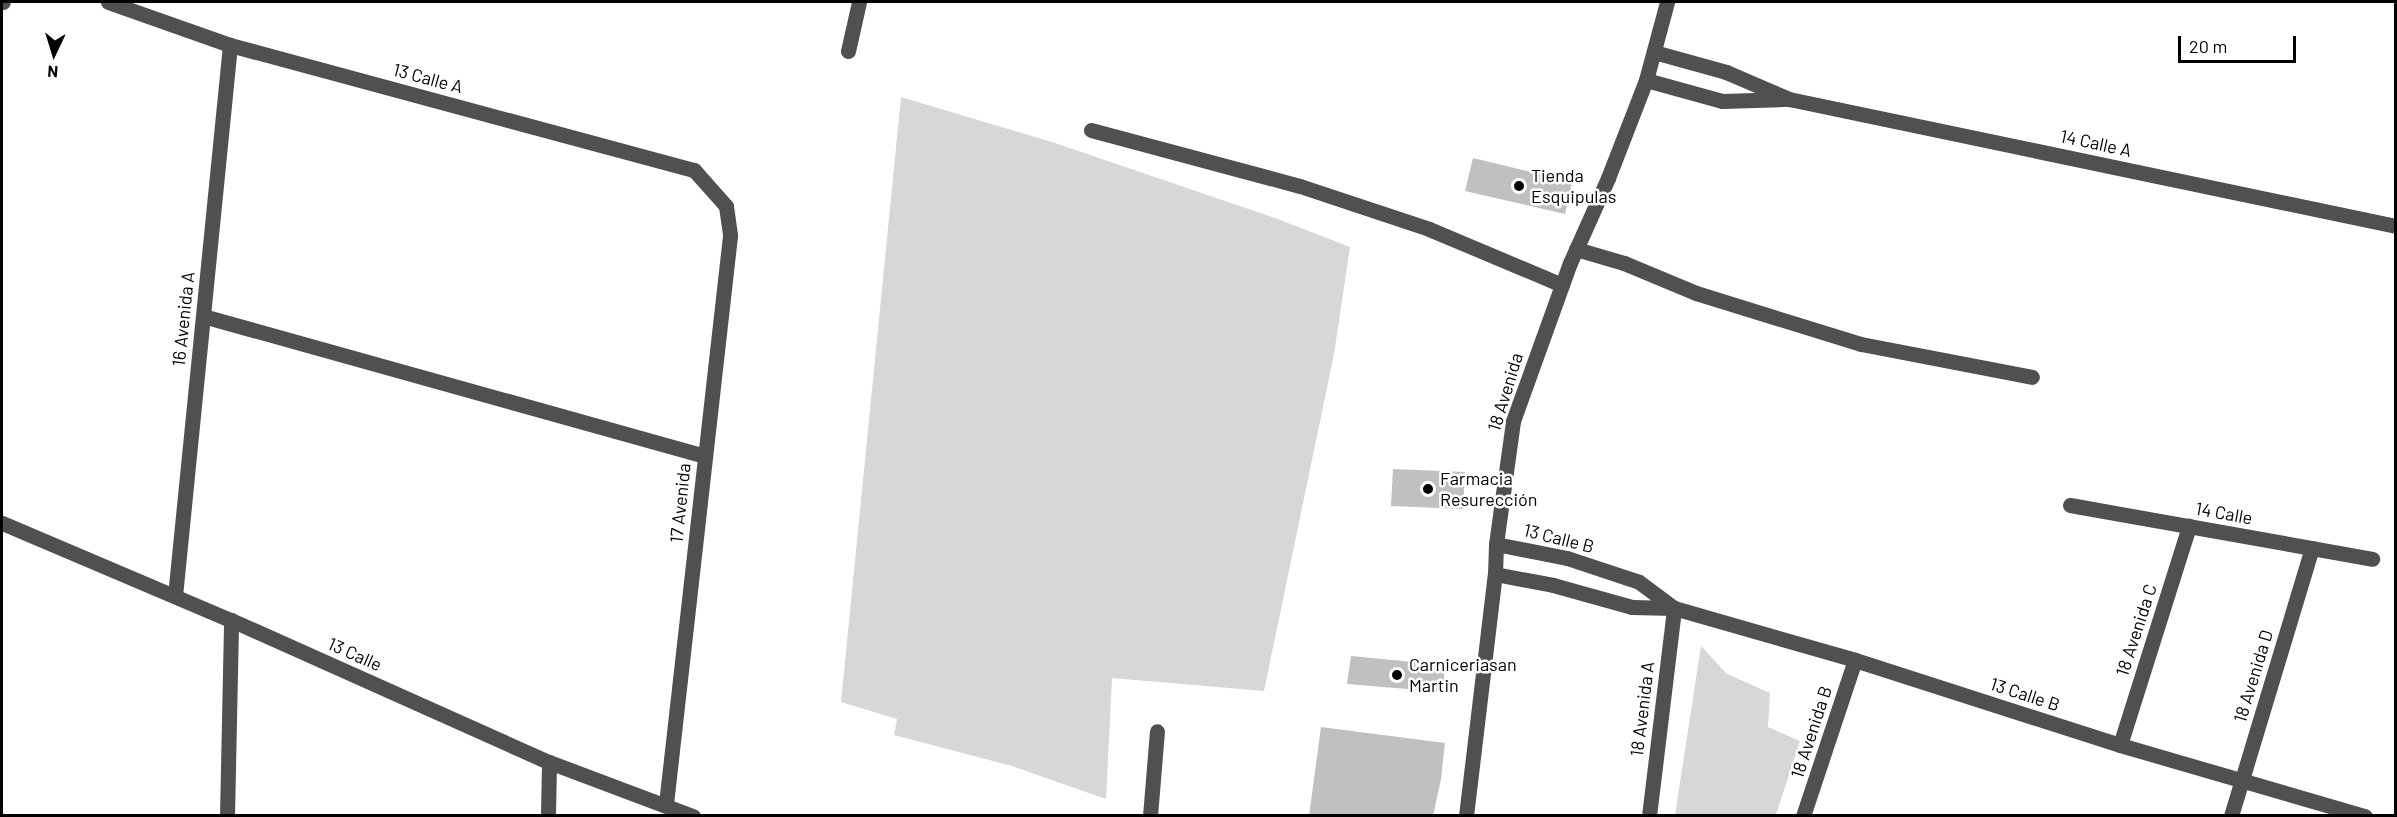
<!DOCTYPE html>
<meta charset="utf-8">
<style>
body{margin:0}
#map{position:relative;width:2397px;height:817px;overflow:hidden;background:#fff;font-family:Barlow,sans-serif}
div>[style]{position:absolute}
[style*='--x']{left:calc(var(--x)*1px);top:calc(var(--y)*1px);width:calc(var(--w)*1px);rotate:calc(var(--a)*1deg)}
.green>*{inset:0;background:#d7d7d7}
.building>*{inset:0;background:#c0c0c0}
.minor>*{height:15px;margin:-7.5px;padding:0 7.5px;transform-origin:7.5px;border-radius:7.5px;background:#505050}
.dots>*{width:16px;height:16px;translate:-50% -50%;box-sizing:border-box;border:3px solid #fff;border-radius:50%}
span{translate:-50% -50%;white-space:nowrap;text-align:center;line-height:1.15;-webkit-text-stroke:5px #fff;paint-order:stroke}
.street-label{font-size:18px;color:#000}
.poi-label{font-size:18px;color:#000}
.left{translate:0 -50%;text-align:left}
.frame{position:absolute;inset:0;border:3px solid #000;pointer-events:none}
.north{position:absolute;left:24px;top:24px;width:60px;height:60px;-webkit-text-stroke:4px #fff;paint-order:stroke;rotate:184deg;font-size:16px;font-weight:700;line-height:24px;text-align:center;color:#000}
.north::after{content:'';display:block;margin:auto;width:21px;height:27px;background:#000;clip-path:polygon(50% 0,100% 100%,50% 72%,0 100%)}
.scale{position:absolute;left:2178px;top:36px;width:118px;height:27px;box-sizing:border-box;border:3px solid #000;border-top:0;padding-left:8px;font-size:18px;line-height:21px;white-space:nowrap;color:#000;-webkit-text-stroke:4px #fff;paint-order:stroke}
</style>
<div id="map">
<div class="green">
<div style="clip-path:polygon(901px 97px,1055px 143px,1275px 218px,1350px 247px,1334px 354px,1264px 691px,1112px 678px,1106px 799px,1012px 766px,894px 735px,897px 719px,841px 702px)"></div>
<div style="clip-path:polygon(1701px 646px,1727px 674px,1770px 693px,1768px 727px,1800px 741px,1776px 815px,1675px 815px)"></div>
</div>
<div class="building">
<div style="clip-path:polygon(1473px 158px,1572px 182px,1565px 214px,1465px 191px)"></div>
<div style="clip-path:polygon(1393px 469px,1465px 472px,1463px 509px,1391px 506px)"></div>
<div style="clip-path:polygon(1351px 656px,1445px 665px,1443px 692px,1347px 684px)"></div>
<div style="clip-path:polygon(1321px 727px,1445px 743px,1441px 779px,1433px 816px,1309px 816px)"></div>
</div>
<div class="minor">
<div style="--x:2;--y:2;--w:1;--a:0"></div>
<div style="--x:108;--y:2;--w:129;--a:19.4"></div>
<div style="--x:230;--y:45;--w:481;--a:15.1"></div>
<div style="--x:694;--y:170;--w:48;--a:48.4"></div>
<div style="--x:726;--y:206;--w:30;--a:82"></div>
<div style="--x:730;--y:236;--w:572;--a:96.43"></div>
<div style="--x:848;--y:51;--w:50;--a:-77.3"></div>
<div style="--x:1654;--y:52;--w:75;--a:15.5"></div>
<div style="--x:1726;--y:72;--w:69;--a:23.2"></div>
<div style="--x:1789;--y:99;--w:620;--a:11.82"></div>
<div style="--x:1646;--y:80;--w:79;--a:15.4"></div>
<div style="--x:1722;--y:101;--w:62;--a:-1.8"></div>
<div style="--x:1091;--y:130;--w:216;--a:15"></div>
<div style="--x:1300;--y:186;--w:136;--a:18.4"></div>
<div style="--x:1429;--y:229;--w:144;--a:22.8"></div>
<div style="--x:1576;--y:249;--w:50;--a:16.3"></div>
<div style="--x:1624;--y:263;--w:78;--a:22.6"></div>
<div style="--x:1696;--y:293;--w:173;--a:17.2"></div>
<div style="--x:1861;--y:344;--w:174;--a:10.9"></div>
<div style="--x:203;--y:316;--w:521;--a:15.58"></div>
<div style="--x:2070;--y:505;--w:307;--a:10.1"></div>
<div style="--x:2;--y:523;--w:249;--a:23"></div>
<div style="--x:231;--y:620;--w:348;--a:24.1"></div>
<div style="--x:549;--y:762;--w:154;--a:20.6"></div>
<div style="--x:1496;--y:544;--w:72;--a:11.2"></div>
<div style="--x:1567;--y:558;--w:76;--a:18.4"></div>
<div style="--x:1639;--y:582;--w:44;--a:36.6"></div>
<div style="--x:1495;--y:574;--w:59;--a:10.7"></div>
<div style="--x:1553;--y:585;--w:82;--a:15.6"></div>
<div style="--x:1632;--y:607;--w:42;--a:1.4"></div>
<div style="--x:1674;--y:608;--w:188;--a:16"></div>
<div style="--x:1855;--y:660;--w:278;--a:17.8"></div>
<div style="--x:2120;--y:745;--w:255;--a:16.2"></div>
<div style="--x:175;--y:596;--w:554;--a:-84.3"></div>
<div style="--x:2120;--y:745;--w:230;--a:-72.5"></div>
<div style="--x:227;--y:816;--w:196;--a:-88.8"></div>
<div style="--x:548;--y:816;--w:54;--a:-88.9"></div>
<div style="--x:1150;--y:816;--w:85;--a:-85.3"></div>
<div style="--x:1466;--y:816;--w:244;--a:-83.2"></div>
<div style="--x:1495;--y:574;--w:30;--a:-88"></div>
<div style="--x:1496;--y:544;--w:124;--a:-82.1"></div>
<div style="--x:1513;--y:421;--w:168;--a:-70.2"></div>
<div style="--x:1570;--y:263;--w:93;--a:-65.9"></div>
<div style="--x:1608;--y:178;--w:105;--a:-68.8"></div>
<div style="--x:1646;--y:80;--w:81;--a:-74.9"></div>
<div style="--x:1649;--y:816;--w:209;--a:-83.1"></div>
<div style="--x:1803;--y:816;--w:164;--a:-71.6"></div>
<div style="--x:2231;--y:816;--w:280;--a:-73.2"></div>
</div>
<div class="dots">
<div style="left:1519px;top:186px;background:#000"></div>
<div style="left:1428px;top:489px;background:#000"></div>
<div style="left:1397px;top:675px;background:#000"></div>
</div>
<div class="street-label">
<span style="left:428px;top:78px;rotate:15deg">13 Calle A</span>
<span style="left:2096px;top:143px;rotate:12deg">14 Calle A</span>
<span style="left:183px;top:319px;rotate:-84deg">16 Avenida A</span>
<span style="left:1505px;top:392px;rotate:-73deg">18 Avenida</span>
<span style="left:680px;top:503px;rotate:-84deg">17 Avenida</span>
<span style="left:2224px;top:513px;rotate:10deg">14 Calle</span>
<span style="left:1559px;top:538px;rotate:14deg">13 Calle B</span>
<span style="left:2136px;top:630px;rotate:-72deg">18 Avenida C</span>
<span style="left:355px;top:654px;rotate:24deg">13 Calle</span>
<span style="left:2253px;top:676px;rotate:-73deg">18 Avenida D</span>
<span style="left:2025px;top:694px;rotate:18deg">13 Calle B</span>
<span style="left:1642px;top:709px;rotate:-83deg">18 Avenida A</span>
<span style="left:1811px;top:732px;rotate:-72deg">18 Avenida B</span>
</div>
<div class="poi-label">
<span class="left" style="left:1531px;top:186px">Tienda<br>Esquipulas</span>
<span class="left" style="left:1440px;top:489px">Farmacia<br>Resurección</span>
<span class="left" style="left:1409px;top:675px">Carniceriasan<br>Martin</span>
</div>
<div class="frame"></div>
<div class="north">N</div>
<div class="scale">20 m</div>
</div>
